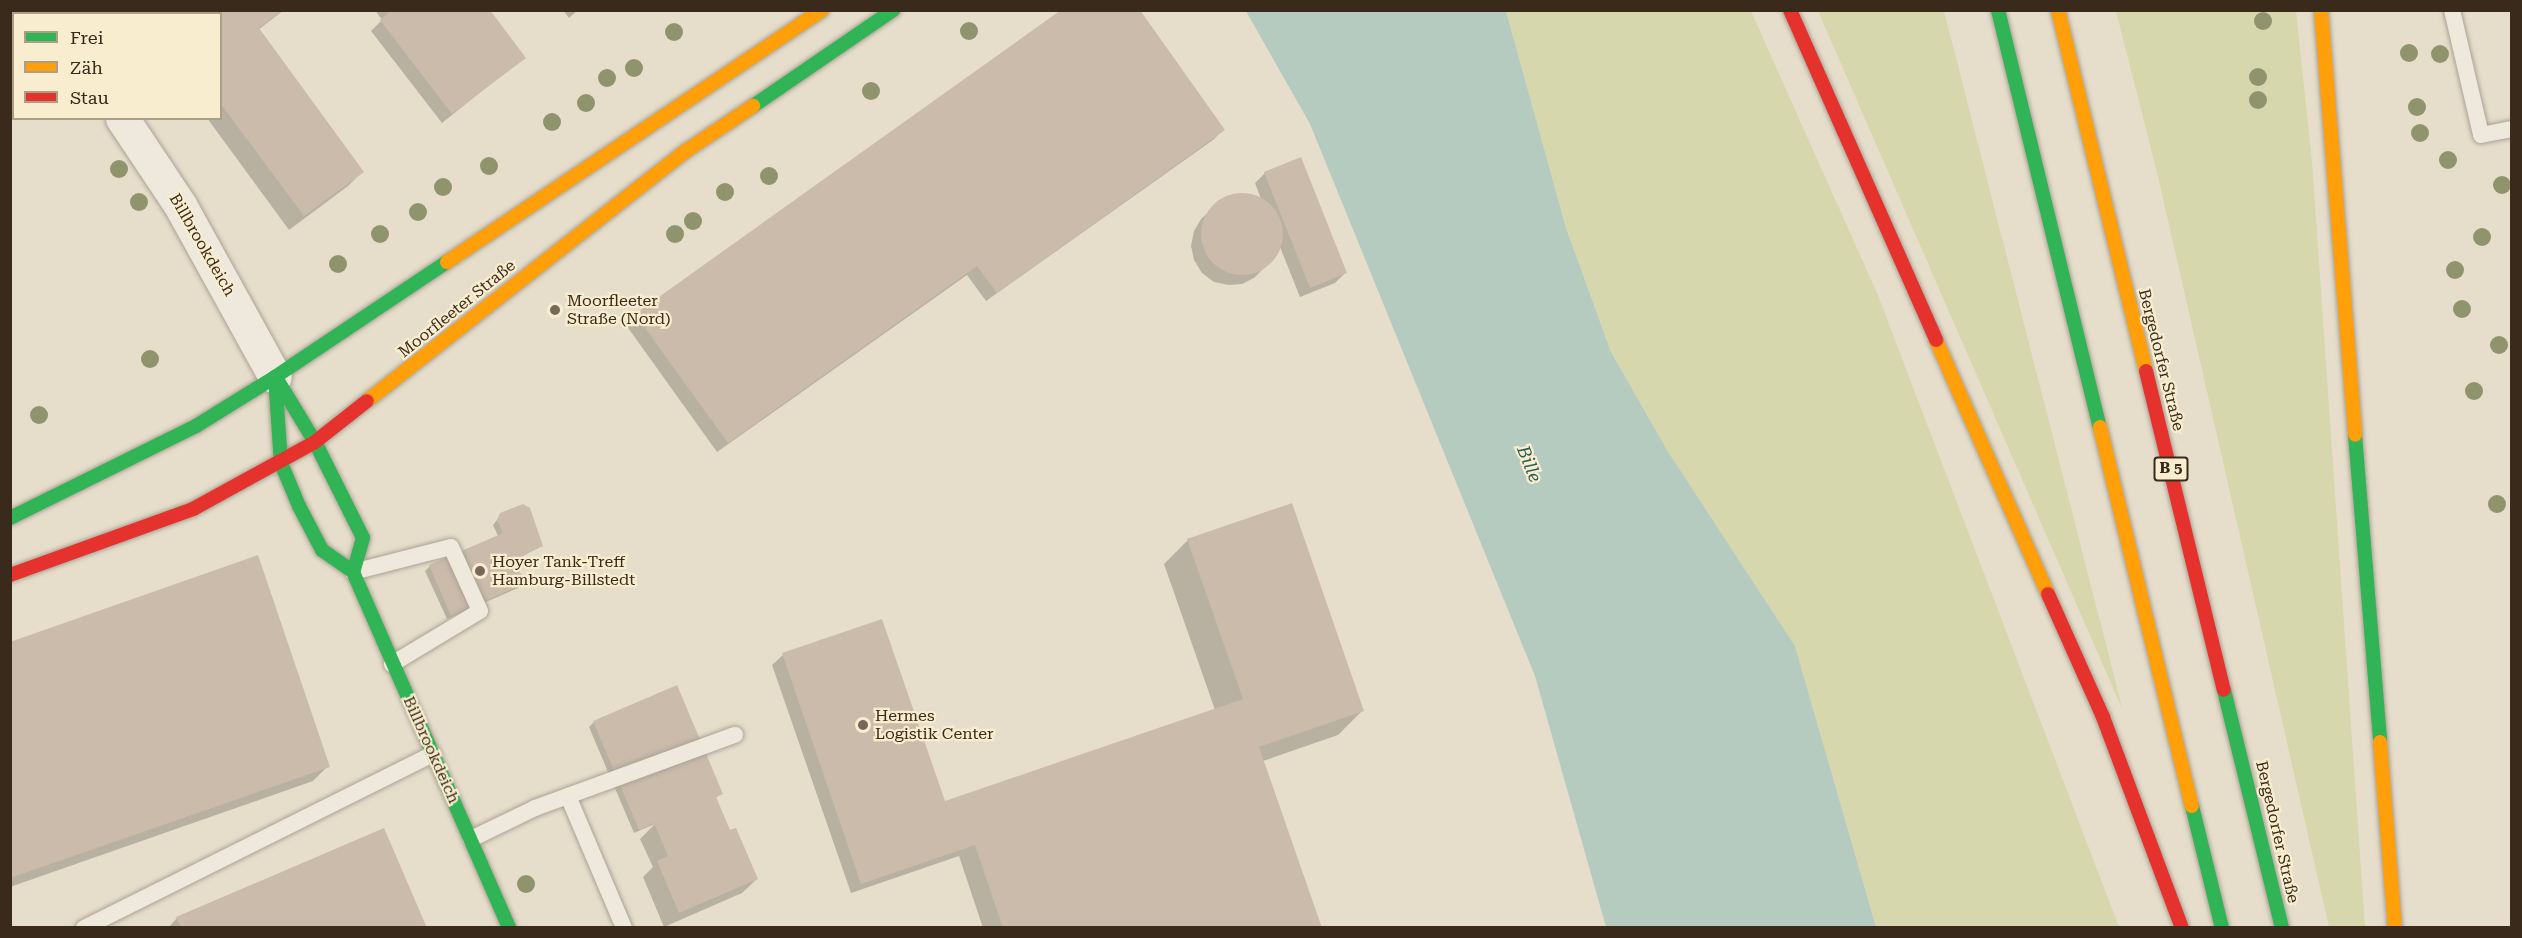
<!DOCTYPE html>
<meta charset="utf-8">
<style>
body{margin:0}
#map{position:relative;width:2522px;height:938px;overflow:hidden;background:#e6decb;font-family:"Roboto Serif",serif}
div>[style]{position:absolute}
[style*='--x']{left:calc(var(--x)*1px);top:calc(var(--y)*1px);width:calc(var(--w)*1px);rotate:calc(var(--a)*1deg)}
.green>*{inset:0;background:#d6d7ac}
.water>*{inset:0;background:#b6cbbf}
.shadow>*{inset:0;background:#0003}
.building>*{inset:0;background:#cabbab}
.round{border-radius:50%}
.roads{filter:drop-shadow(0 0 2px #aba294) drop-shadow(0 0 2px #aba294)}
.lane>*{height:16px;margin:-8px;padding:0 8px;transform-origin:8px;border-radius:8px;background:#eee8dd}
.street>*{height:33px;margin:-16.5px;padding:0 16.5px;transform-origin:16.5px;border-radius:16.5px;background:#eee8dd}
.fast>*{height:14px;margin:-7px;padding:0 7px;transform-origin:7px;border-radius:7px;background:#30b455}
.slow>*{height:14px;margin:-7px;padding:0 7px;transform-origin:7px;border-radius:7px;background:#ff9f0a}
.jam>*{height:14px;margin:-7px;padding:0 7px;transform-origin:7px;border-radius:7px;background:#e5322d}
.trees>*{width:18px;height:18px;margin:-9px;border-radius:50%;background:#90946d}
.dots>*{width:16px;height:16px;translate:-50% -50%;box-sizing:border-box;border:3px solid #f8edcf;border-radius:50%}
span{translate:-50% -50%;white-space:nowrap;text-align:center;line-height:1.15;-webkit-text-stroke:4.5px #f8edcf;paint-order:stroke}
.shield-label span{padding:2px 4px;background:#f8edcf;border:2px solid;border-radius:4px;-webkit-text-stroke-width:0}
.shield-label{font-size:15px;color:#3a2a1b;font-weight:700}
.street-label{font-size:16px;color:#3a2a1b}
.poi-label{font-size:16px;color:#3a2a1b}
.left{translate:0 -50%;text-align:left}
.water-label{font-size:18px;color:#295b58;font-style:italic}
.frame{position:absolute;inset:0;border:12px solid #3a2a1b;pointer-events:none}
.legend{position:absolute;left:12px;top:12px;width:210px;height:108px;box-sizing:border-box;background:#f8edcf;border:2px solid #ac9f87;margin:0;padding:8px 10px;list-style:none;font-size:18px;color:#3a2a1b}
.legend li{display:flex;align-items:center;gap:12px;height:30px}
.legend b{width:30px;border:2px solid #ac9f87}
</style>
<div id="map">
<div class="green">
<div style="clip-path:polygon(1506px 11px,1751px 11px,1877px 293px,2119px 927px,1876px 927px,1795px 646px,1667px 450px,1611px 352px,1566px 228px)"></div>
<div style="clip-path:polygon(1818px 11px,1944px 11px,2123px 711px)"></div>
<div style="clip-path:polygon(2116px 11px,2296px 11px,2312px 161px,2365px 927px,2329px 927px,2159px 181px)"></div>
</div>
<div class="water">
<div style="clip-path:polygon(1246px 11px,1506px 11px,1566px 228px,1611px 352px,1667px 450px,1795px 646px,1876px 927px,1606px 927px,1535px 676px,1310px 124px)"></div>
</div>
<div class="shadow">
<div style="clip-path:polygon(135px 10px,284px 10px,258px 30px,362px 172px,348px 186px,289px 230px,207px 118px,220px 118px,220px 14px,138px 14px)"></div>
<div style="clip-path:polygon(375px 10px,488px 10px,524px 57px,442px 123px,371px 31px,382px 20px)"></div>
<div style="clip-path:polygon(563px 10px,578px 10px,569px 18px)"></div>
<div style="clip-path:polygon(1223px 130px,1213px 140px,986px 301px,967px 275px,717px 452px,626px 325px,636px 315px)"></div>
<div style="clip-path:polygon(1265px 173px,1345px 273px,1335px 283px,1300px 297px,1280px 247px,1274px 258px,1254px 278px,1242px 284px,1229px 285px,1214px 282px,1202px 273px,1194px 260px,1191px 246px,1194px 231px,1201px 219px,1222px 200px,1235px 195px,1248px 195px,1261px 199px,1255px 183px)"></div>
<div style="clip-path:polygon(501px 515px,542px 546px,513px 561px,523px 583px,518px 588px,447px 619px,425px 571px,430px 566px,498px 536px,493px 525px)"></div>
<div style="clip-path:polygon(1188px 540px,1362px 711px,1338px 735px,1263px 761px,1320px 928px,983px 928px,959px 856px,851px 893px,772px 665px,783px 655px,881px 620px,944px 803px,1215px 710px,1164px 564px)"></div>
<div style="clip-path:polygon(10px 644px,328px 766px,313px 781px,10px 887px)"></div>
<div style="clip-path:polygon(594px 722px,721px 793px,715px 799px,729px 832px,757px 879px,742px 893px,664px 927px,643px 877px,653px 867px,640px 839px,655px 824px,634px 833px,589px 727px)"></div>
<div style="clip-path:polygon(177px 918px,425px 928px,168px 928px)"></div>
</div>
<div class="building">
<div style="clip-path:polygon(152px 10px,283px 10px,259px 28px,364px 172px,304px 216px,220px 103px,220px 14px,155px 14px)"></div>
<div style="clip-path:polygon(392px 10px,490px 10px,526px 58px,452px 114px,380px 20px)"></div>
<div style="clip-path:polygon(1061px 10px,1140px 10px,1225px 130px,997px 293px,977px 266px,728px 443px,635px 314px)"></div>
<div style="clip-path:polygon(1301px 157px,1347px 273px,1310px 288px,1264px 172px)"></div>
<div class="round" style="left:1201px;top:193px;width:82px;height:82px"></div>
<div style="clip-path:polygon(1292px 503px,1364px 711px,1259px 747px,1322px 928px,1003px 928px,975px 845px,861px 884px,782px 653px,882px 619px,945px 801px,1243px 699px,1187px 539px)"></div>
<div style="clip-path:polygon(523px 504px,530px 508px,543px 546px,514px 559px,525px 583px,451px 616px,429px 565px,503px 533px,497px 520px,500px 513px)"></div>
<div style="clip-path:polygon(258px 555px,330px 767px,10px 878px,10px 642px)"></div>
<div style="clip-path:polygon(677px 685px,723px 794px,716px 797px,730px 830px,736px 828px,758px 879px,679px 913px,657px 861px,668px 856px,654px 823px,639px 830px,593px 721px)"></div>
<div style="clip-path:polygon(384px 828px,427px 928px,181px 928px,176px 917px)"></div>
</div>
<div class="roads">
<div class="lane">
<div style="--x:2452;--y:10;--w:128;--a:76.9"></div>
<div style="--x:2481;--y:135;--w:32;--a:-11"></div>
<div style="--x:353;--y:572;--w:101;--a:-14.3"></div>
<div style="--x:451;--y:547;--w:70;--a:65.6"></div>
<div style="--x:480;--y:611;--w:103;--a:148.9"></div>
<div style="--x:568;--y:796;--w:143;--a:67"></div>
<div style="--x:471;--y:839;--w:71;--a:-25.8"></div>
<div style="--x:535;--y:808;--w:213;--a:-20.1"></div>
<div style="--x:84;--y:928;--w:390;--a:-26.5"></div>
</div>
<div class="street">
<div style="--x:46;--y:10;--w:4;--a:63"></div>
<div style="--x:122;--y:118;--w:105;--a:56.3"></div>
<div style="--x:180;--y:205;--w:196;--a:61.1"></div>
</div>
<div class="fast">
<div style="--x:1998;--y:10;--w:429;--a:76.3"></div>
<div style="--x:753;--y:106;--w:170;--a:-34.4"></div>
<div style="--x:275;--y:377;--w:86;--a:86"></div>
<div style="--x:281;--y:463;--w:47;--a:67.3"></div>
<div style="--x:299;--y:506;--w:50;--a:62.4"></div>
<div style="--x:322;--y:550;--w:38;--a:35"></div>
<div style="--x:353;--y:572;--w:389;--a:66.3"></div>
<div style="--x:278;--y:381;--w:71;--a:58.8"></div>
<div style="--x:315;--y:442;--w:107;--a:63.4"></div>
<div style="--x:363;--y:538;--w:35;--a:106"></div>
<div style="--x:2355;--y:435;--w:308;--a:85.3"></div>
<div style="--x:10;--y:518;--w:208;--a:-26.3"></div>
<div style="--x:196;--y:426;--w:93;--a:-31.8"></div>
<div style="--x:275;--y:377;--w:207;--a:-33.8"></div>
<div style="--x:2224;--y:690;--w:245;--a:76.3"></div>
<div style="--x:2192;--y:806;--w:126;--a:76.2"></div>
</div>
<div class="slow">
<div style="--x:2058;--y:10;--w:372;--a:76.3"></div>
<div style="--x:2321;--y:10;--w:426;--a:85.4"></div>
<div style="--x:447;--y:262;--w:452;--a:-33.9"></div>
<div style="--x:1936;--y:340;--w:278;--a:66.2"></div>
<div style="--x:367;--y:401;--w:405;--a:-38.1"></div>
<div style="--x:686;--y:151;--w:81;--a:-33.9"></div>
<div style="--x:2100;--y:427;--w:390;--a:76.4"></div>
<div style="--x:2380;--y:742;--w:187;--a:85.4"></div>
</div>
<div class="jam">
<div style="--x:1790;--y:10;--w:361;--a:66.1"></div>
<div style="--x:2146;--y:371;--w:328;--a:76.3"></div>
<div style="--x:10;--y:575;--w:195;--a:-19.8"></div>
<div style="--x:193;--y:509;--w:139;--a:-28.8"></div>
<div style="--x:315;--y:442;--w:66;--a:-38.3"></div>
<div style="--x:2048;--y:594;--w:135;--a:65.9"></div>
<div style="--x:2103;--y:717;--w:225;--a:69.5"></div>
</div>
</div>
<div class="trees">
<div style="left:2263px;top:21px"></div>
<div style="left:969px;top:31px"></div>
<div style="left:674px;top:32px"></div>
<div style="left:2409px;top:53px"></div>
<div style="left:2440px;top:54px"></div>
<div style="left:634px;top:68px"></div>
<div style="left:2258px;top:77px"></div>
<div style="left:607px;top:78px"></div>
<div style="left:871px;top:91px"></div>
<div style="left:2258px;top:100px"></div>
<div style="left:586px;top:103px"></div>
<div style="left:2417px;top:107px"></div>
<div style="left:552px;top:122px"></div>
<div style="left:2420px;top:133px"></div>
<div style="left:2448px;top:160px"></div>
<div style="left:489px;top:166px"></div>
<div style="left:119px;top:169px"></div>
<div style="left:769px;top:176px"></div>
<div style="left:2502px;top:185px"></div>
<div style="left:443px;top:187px"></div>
<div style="left:725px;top:192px"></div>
<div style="left:139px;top:202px"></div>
<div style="left:418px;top:212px"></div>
<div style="left:693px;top:221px"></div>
<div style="left:380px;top:234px"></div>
<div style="left:675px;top:234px"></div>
<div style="left:2482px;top:237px"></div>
<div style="left:338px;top:264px"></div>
<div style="left:2455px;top:270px"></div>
<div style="left:2462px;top:309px"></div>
<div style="left:2499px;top:345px"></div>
<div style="left:150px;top:359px"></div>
<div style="left:2474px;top:391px"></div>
<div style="left:39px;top:415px"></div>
<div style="left:2497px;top:504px"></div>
<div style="left:526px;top:884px"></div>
</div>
<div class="dots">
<div style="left:555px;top:310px;background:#766959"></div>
<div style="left:480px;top:571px;background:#766959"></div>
<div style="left:863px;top:725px;background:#766959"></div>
</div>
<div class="shield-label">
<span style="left:2171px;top:469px">B 5</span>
</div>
<div class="street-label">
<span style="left:202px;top:245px;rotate:60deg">Billbrookdeich</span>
<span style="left:457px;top:309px;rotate:-39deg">Moorfleeter Straße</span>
<span style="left:2161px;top:360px;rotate:76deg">Bergedorfer Straße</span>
<span style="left:431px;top:750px;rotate:66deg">Billbrookdeich</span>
<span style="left:2277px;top:832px;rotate:77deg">Bergedorfer Straße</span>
</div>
<div class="poi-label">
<span class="left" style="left:567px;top:310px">Moorfleeter<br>Straße (Nord)</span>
<span class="left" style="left:492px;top:571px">Hoyer Tank-Treff<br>Hamburg-Billstedt</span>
<span class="left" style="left:875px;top:725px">Hermes<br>Logistik Center</span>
</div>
<div class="water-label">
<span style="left:1529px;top:464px;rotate:68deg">Bille</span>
</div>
<div class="frame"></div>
<ul class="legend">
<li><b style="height:8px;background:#30b455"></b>Frei</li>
<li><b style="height:8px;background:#ff9f0a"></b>Zäh</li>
<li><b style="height:8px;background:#e5322d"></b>Stau</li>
</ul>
</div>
